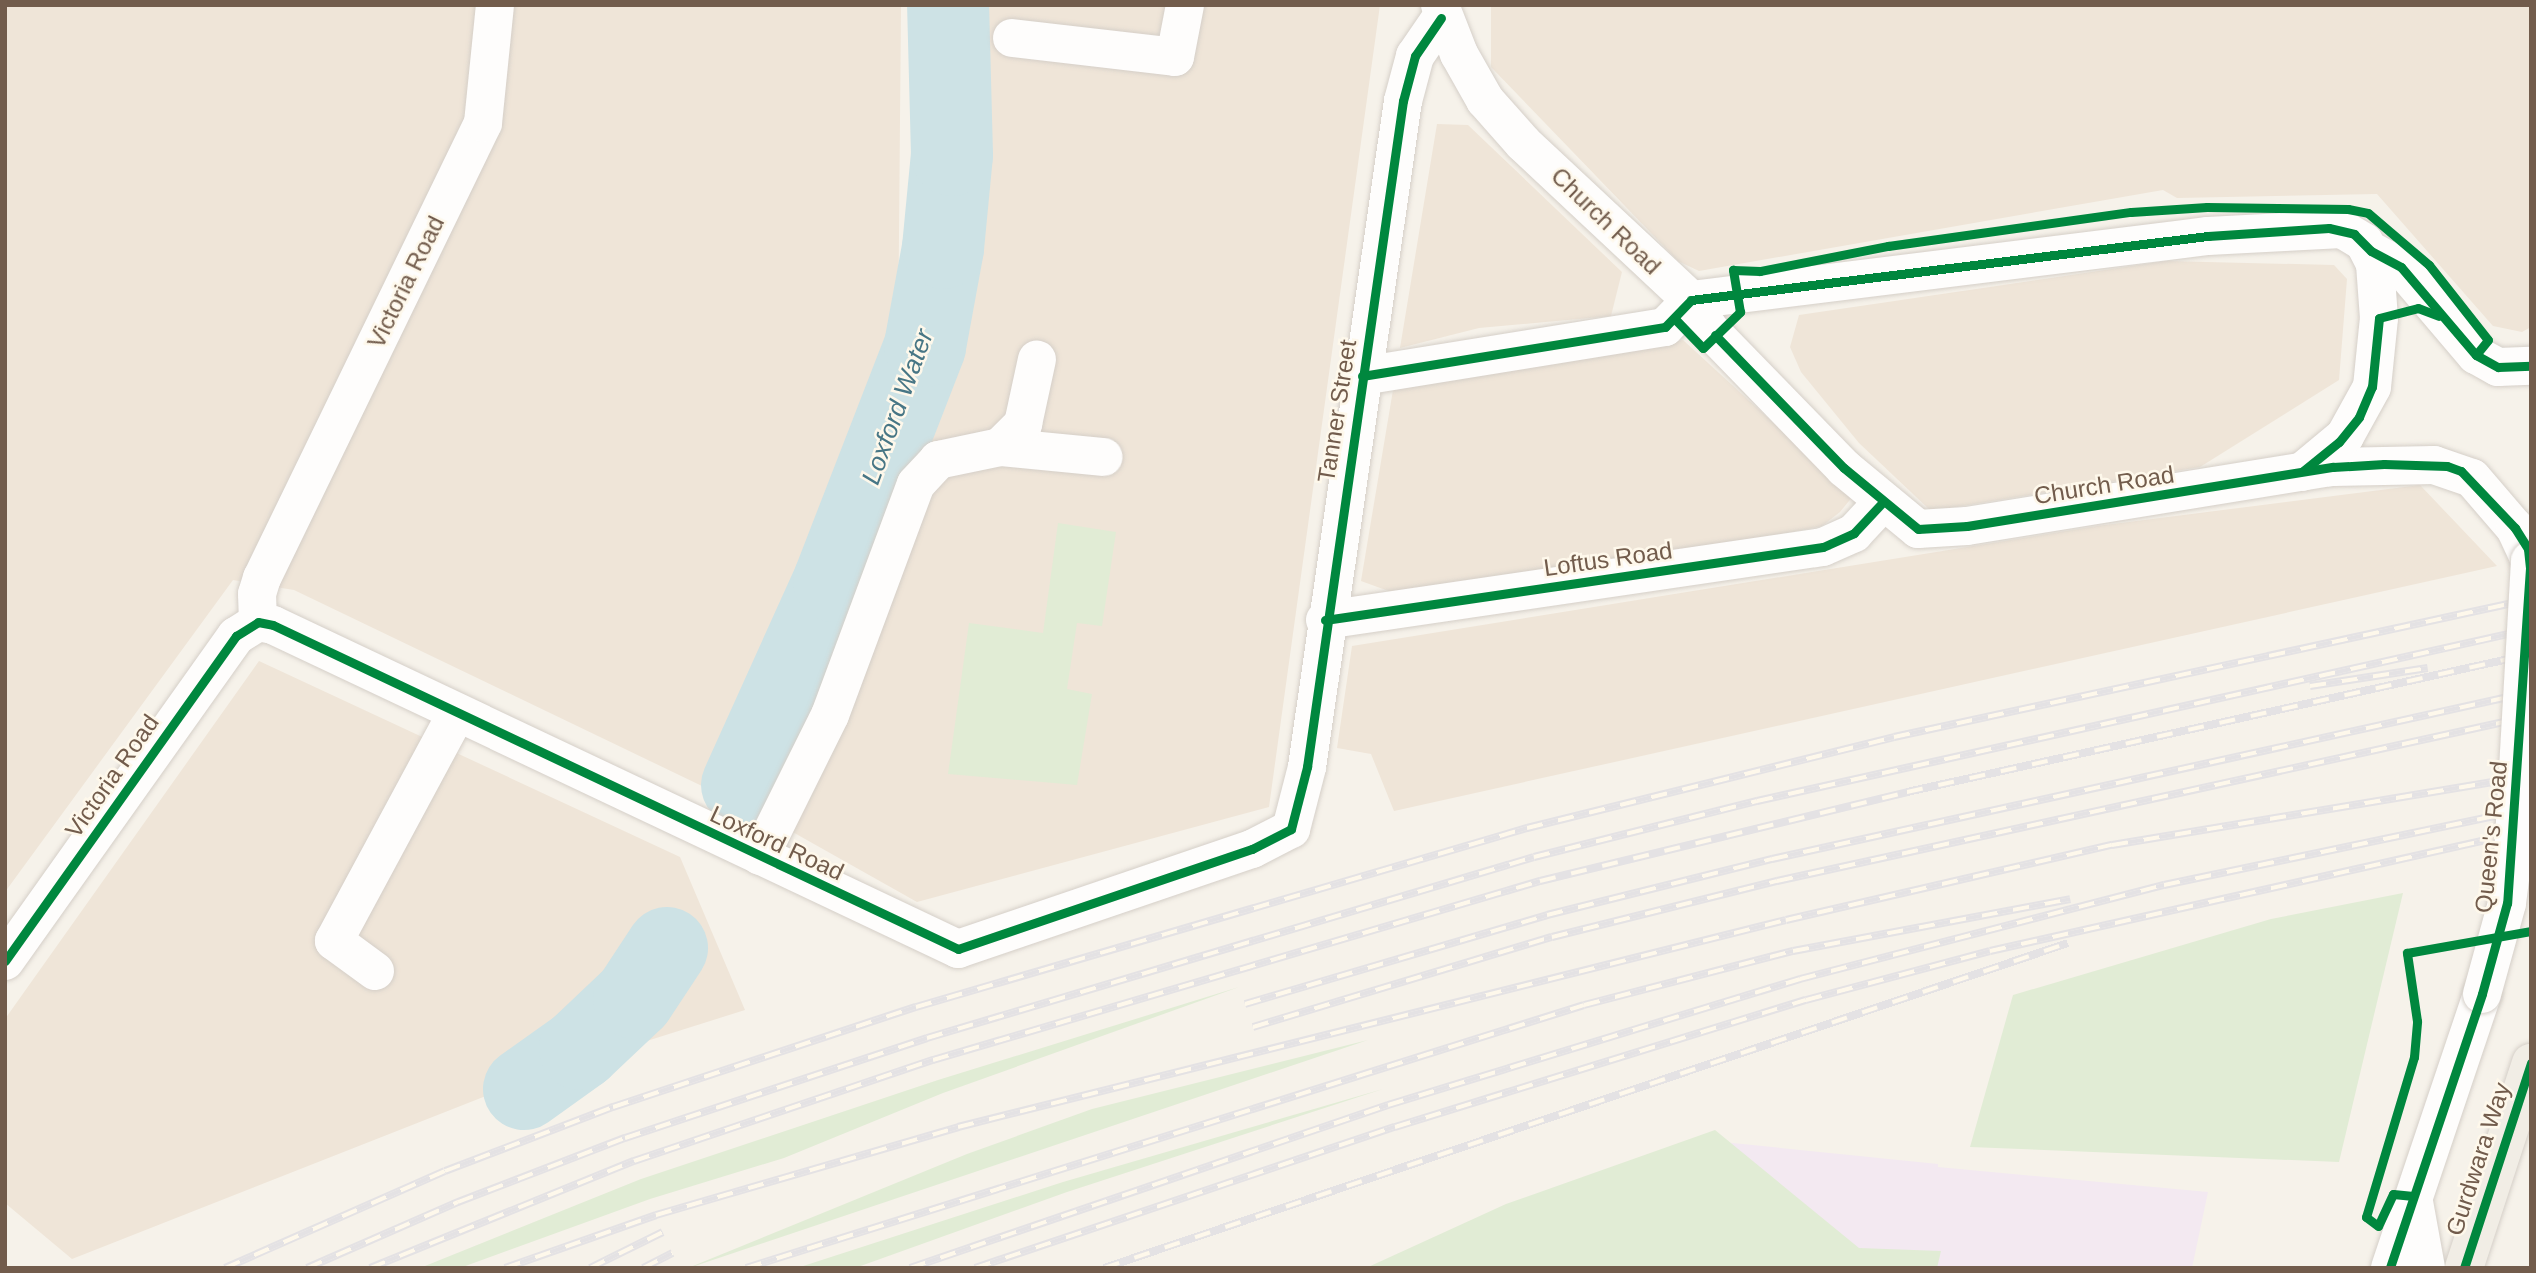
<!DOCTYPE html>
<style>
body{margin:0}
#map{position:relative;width:2536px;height:1273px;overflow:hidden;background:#f6f2ea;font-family:Arial,sans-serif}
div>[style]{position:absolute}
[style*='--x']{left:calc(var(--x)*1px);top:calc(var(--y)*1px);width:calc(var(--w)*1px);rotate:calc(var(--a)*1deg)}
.residential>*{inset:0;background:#efe5d8}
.education>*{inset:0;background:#f3e9f1}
.green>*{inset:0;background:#e1ecd5}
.river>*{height:82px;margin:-41px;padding:0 41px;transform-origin:41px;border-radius:41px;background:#cde2e5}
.roads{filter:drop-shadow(0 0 2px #d5cfc8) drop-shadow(0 0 2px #d5cfc8)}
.minor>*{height:38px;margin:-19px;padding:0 19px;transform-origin:19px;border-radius:19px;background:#fefdfc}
.major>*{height:38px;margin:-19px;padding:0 19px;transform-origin:19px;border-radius:19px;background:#f1ede5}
.rail>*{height:8px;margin-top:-4px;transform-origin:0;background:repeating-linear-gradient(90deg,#fef8eb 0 16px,#e4e2e4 0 32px);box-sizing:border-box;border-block:2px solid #e4e2e4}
.bridges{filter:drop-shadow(0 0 2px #d5cfc8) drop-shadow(0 0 2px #d5cfc8)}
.minor-bridge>*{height:38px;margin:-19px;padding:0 19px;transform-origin:19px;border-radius:19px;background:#fefdfc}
.cycleway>*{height:9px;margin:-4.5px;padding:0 4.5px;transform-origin:4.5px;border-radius:4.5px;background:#00873e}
span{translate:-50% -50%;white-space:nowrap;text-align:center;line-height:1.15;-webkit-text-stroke:5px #fef8eb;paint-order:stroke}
.street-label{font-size:24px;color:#725c4c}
.water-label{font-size:26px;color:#477685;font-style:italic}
.frame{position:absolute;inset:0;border:7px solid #725c4c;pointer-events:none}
</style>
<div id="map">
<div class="residential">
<div style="clip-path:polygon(5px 5px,901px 5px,898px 350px,881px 372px,702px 786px,294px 590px,233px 580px,5px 892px)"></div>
<div style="clip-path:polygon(967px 5px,1380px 5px,1269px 807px,917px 902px,748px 807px,923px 434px,967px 70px)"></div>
<div style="clip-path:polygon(1491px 5px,2531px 5px,2531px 327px,2522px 332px,2493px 326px,2377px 194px,2177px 198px,2163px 190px,1699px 271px,1678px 261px,1491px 67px)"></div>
<div style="clip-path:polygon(1437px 124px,1468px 125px,1622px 272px,1611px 316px,1479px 328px,1400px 348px)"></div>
<div style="clip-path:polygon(2166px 261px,2334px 265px,2347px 279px,2339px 380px,2200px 467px,1931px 511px,1859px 443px,1801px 372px,1790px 347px,1799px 315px)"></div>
<div style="clip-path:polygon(1683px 340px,1853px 496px,1840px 512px,1822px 526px,1741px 542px,1394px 593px,1361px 581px,1394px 384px)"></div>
<div style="clip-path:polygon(2420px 485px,2497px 566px,1394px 811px,1371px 754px,1337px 748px,1352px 646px,2097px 526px)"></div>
<div style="clip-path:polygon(259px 661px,680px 857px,745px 1010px,539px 1075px,72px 1259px,5px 1203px,5px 1019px)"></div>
</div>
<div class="education">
<div style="clip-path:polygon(1703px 1140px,1938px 1164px,1938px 1167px,2208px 1192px,2192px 1268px,1384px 1268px)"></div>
</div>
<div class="green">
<div style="clip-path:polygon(1058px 523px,1116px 532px,1102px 626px,1077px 623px,1067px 689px,1092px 694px,1077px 785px,948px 774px,969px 623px,1043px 633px)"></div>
<div style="clip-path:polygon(2403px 893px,2339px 1162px,1970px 1147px,2013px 995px,2271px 919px)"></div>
<div style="clip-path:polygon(1239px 987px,943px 1093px,784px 1158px,650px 1199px,460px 1268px,420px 1268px,641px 1179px,938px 1080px)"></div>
<div style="clip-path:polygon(1368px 1040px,689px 1268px,688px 1268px,967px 1154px,1092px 1109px)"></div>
<div style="clip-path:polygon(1383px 1089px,1067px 1192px,855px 1268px,797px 1268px,1063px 1182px)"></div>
<div style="clip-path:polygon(1715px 1130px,1859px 1248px,1941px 1251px,1937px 1268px,1366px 1268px,1506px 1204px)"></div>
</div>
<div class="river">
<div style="--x:742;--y:785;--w:224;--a:-65.7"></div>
<div style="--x:834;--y:581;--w:252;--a:-68.8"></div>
<div style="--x:925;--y:346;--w:100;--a:-79.6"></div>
<div style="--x:943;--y:248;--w:93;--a:-84.5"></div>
<div style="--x:952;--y:155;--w:150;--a:-91.5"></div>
<div style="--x:524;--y:1089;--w:69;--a:-35.5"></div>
<div style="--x:580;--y:1049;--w:74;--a:-43.4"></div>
<div style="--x:634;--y:998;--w:60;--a:-56.6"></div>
</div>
<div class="roads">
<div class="minor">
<div style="--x:1440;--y:5;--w:53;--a:68.8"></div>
<div style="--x:1459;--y:54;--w:53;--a:60.5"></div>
<div style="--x:1485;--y:100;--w:57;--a:48.5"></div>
<div style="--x:1523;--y:143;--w:230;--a:43.1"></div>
<div style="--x:1691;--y:300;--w:34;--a:58"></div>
<div style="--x:1709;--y:329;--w:194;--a:45.8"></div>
<div style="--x:1844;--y:468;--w:96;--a:39.5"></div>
<div style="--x:1918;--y:529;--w:49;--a:-3.5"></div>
<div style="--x:1967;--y:526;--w:371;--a:-9.2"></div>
<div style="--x:2333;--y:467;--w:101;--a:-1.1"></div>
<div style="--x:2434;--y:465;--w:40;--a:18.9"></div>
<div style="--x:2472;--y:478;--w:66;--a:49.3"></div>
<div style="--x:2515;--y:528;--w:35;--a:65"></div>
<div style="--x:1012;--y:38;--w:164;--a:6.6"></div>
<div style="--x:1175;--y:57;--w:53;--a:-79.1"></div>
<div style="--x:2371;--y:251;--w:34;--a:28"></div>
<div style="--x:2401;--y:267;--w:116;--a:49.6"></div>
<div style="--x:2476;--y:355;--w:25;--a:29"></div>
<div style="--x:2498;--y:367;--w:33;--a:-2"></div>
<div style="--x:1691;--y:300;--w:521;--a:-7.06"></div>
<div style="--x:2208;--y:236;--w:134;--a:-3"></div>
<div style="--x:2342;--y:229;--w:26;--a:31"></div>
<div style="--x:2364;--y:242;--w:25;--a:63"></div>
<div style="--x:2375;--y:264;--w:54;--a:85.8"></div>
<div style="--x:2379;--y:318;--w:69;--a:95.8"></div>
<div style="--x:2372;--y:387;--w:56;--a:118.9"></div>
<div style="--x:2345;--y:436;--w:56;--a:140.1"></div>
<div style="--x:1362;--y:376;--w:307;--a:-9.2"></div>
<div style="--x:1665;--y:327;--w:37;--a:-46"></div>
<div style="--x:1000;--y:447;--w:104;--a:5.5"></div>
<div style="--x:1325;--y:620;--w:503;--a:-8.34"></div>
<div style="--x:1823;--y:547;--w:34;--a:-24"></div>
<div style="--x:1854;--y:533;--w:41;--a:-47"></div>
<div style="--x:258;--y:622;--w:15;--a:11"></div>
<div style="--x:273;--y:625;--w:758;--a:25.31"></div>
<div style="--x:958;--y:949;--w:311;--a:-18.8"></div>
<div style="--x:1252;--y:849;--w:44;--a:-27.1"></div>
<div style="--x:1291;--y:829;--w:64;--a:-75.5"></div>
<div style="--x:1307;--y:767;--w:673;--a:-81.8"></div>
<div style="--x:1403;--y:101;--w:47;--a:-75.1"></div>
<div style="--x:1415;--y:56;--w:46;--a:-55.6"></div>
<div style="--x:258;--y:622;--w:28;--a:-92"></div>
<div style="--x:257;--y:594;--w:17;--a:-73"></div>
<div style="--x:262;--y:578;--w:506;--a:-64.09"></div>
<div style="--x:483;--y:123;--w:119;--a:-84.2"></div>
<div style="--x:760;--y:856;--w:157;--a:-63.6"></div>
<div style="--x:830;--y:715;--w:246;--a:-69.6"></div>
<div style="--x:916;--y:484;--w:33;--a:-47"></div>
<div style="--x:938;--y:460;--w:63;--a:-11.8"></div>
<div style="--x:1000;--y:447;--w:33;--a:-45"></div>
<div style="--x:1023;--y:424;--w:66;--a:-77.8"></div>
<div style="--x:5;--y:961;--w:399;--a:-54.6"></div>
<div style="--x:236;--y:636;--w:26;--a:-32"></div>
<div style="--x:375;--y:971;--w:51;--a:-143.8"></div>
<div style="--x:334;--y:941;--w:258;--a:-61.7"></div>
<div style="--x:2414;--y:1202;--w:67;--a:79.7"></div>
<div style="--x:2390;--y:1268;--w:289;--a:-71.4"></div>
</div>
<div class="major">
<div style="--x:2464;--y:1268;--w:216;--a:-71.9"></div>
</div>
</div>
<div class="rail">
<div style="--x:2310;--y:686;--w:119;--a:-8.7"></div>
<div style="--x:1245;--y:1004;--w:315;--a:-16.4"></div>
<div style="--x:1547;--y:915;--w:232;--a:-14"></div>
<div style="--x:1772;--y:859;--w:777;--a:-12.41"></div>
<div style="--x:1253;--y:1027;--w:312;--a:-16.8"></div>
<div style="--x:1552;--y:937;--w:232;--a:-14"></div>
<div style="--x:1777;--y:881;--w:772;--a:-12.34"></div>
<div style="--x:225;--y:1268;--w:240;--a:-23.8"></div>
<div style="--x:445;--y:1171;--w:180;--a:-20.9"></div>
<div style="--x:613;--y:1107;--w:319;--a:-18.3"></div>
<div style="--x:916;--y:1007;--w:637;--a:-16.33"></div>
<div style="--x:1527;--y:828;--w:378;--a:-13.9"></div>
<div style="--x:1894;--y:737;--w:652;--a:-12.22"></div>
<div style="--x:307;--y:1268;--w:165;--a:-23.6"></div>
<div style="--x:458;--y:1202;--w:179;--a:-21"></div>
<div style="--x:625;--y:1138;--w:318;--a:-18.3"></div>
<div style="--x:927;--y:1038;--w:633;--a:-16.6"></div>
<div style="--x:1534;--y:857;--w:230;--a:-14.1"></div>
<div style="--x:1757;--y:801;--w:793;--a:-12.53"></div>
<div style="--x:370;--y:1268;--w:285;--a:-22.1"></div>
<div style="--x:634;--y:1161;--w:316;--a:-18.7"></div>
<div style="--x:933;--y:1060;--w:633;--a:-16.43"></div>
<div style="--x:1540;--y:881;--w:378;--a:-13.6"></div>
<div style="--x:1907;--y:792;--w:639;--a:-12.47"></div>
<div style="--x:505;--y:1268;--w:160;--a:-19.3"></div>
<div style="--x:656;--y:1215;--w:315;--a:-16.2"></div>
<div style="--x:958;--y:1127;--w:853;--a:-14.04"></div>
<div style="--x:1786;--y:920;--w:335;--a:-13"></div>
<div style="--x:2112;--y:845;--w:425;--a:-9.4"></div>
<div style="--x:590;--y:1268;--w:81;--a:-26.3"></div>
<div style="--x:643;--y:1268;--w:33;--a:-27"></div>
<div style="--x:746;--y:1268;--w:878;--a:-17.42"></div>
<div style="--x:1584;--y:1005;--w:216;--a:-14.5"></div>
<div style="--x:1793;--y:951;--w:282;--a:-10.6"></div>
<div style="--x:910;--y:1268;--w:505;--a:-18.83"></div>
<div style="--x:1388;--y:1105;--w:431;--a:-17"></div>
<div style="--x:1800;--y:979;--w:376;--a:-14.5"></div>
<div style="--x:2164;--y:885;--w:375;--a:-11.8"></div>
<div style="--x:975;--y:1268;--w:443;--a:-18.6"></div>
<div style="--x:1395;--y:1127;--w:430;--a:-17.2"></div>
<div style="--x:1806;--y:1000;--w:190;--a:-14.9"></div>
<div style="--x:1990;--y:951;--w:554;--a:-12.61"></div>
<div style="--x:1104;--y:1268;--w:1017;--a:-18.63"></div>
</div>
<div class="bridges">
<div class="minor-bridge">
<div style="--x:2482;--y:994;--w:94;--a:-74.6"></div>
<div style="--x:2507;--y:903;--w:47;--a:-82.7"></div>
<div style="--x:2513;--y:856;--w:296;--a:-86.7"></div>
</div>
</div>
<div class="cycleway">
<div style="--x:1675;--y:319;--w:40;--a:46"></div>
<div style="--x:1703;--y:348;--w:52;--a:-44.2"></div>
<div style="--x:1740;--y:312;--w:43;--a:-99.5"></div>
<div style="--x:1733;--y:270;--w:27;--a:2"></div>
<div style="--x:1760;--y:271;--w:130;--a:-11.1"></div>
<div style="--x:1888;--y:246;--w:245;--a:-8"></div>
<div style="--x:2131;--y:212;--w:76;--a:-3.8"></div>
<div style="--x:2207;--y:207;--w:141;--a:0.8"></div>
<div style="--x:2348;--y:209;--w:20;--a:11"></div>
<div style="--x:2368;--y:213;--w:80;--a:40.4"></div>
<div style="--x:2429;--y:265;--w:95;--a:51.8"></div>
<div style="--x:2488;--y:340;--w:19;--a:129"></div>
<div style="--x:1715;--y:335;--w:185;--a:45.9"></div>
<div style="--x:1844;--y:468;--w:96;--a:39.5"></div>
<div style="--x:1918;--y:529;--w:49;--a:-3.5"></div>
<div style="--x:1967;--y:526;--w:371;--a:-9.2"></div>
<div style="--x:2333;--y:467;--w:51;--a:-3.4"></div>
<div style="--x:2384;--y:464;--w:63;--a:1.8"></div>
<div style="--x:2447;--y:466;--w:15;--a:20"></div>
<div style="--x:2461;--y:471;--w:79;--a:46.5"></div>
<div style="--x:2515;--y:528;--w:25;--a:58"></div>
<div style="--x:2528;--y:549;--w:19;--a:84"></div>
<div style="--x:2530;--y:568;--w:336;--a:93.9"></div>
<div style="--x:2507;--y:903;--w:94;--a:105.4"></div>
<div style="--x:2482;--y:994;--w:289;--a:108.6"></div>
<div style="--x:1362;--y:376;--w:307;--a:-9.2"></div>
<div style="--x:1665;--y:327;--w:37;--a:-46"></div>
<div style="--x:1691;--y:300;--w:521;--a:-7.06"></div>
<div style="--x:2208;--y:236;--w:121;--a:-3.8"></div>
<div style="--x:2329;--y:228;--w:26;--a:13"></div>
<div style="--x:2354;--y:234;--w:24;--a:45"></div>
<div style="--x:2371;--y:251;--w:34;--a:28"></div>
<div style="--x:2401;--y:267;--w:116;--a:49.6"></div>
<div style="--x:2476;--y:355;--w:25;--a:29"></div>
<div style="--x:2498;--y:367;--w:33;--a:-2"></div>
<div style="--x:2303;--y:471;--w:46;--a:-38.9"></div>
<div style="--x:2339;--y:442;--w:32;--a:-51"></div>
<div style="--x:2359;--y:417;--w:33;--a:-67"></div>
<div style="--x:2372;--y:387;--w:69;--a:-84.2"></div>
<div style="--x:2379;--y:318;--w:40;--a:-14.4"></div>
<div style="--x:2418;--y:308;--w:22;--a:21"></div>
<div style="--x:1325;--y:620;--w:503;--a:-8.34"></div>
<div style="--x:1823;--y:547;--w:34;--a:-24"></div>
<div style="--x:1854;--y:533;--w:41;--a:-47"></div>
<div style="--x:5;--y:961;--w:399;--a:-54.6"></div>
<div style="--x:236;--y:636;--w:26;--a:-32"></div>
<div style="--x:258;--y:622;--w:15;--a:11"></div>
<div style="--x:273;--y:625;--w:758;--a:25.31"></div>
<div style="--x:958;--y:949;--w:311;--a:-18.8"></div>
<div style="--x:1252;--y:849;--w:44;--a:-27.1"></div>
<div style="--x:1291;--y:829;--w:64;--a:-75.5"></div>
<div style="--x:1307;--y:767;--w:673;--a:-81.8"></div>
<div style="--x:1403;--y:101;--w:47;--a:-75.1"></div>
<div style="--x:1415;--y:56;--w:46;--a:-55.6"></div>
<div style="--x:2413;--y:1196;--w:20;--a:-174"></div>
<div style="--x:2393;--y:1194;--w:35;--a:115"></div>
<div style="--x:2378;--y:1226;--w:15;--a:-143"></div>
<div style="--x:2366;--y:1217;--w:167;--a:-73.3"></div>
<div style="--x:2414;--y:1057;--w:36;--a:-85"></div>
<div style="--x:2417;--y:1021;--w:69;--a:-98.4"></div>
<div style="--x:2407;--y:953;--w:126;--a:-10.1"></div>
<div style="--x:2464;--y:1268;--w:216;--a:-71.9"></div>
</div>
<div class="street-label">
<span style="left:1606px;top:221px;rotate:44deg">Church Road</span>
<span style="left:406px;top:282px;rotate:-64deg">Victoria Road</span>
<span style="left:1337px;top:411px;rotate:-81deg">Tanner Street</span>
<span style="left:2104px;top:485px;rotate:-9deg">Church Road</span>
<span style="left:1608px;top:559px;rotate:-8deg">Loftus Road</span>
<span style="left:112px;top:776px;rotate:-55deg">Victoria Road</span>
<span style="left:2491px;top:837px;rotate:-84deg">Queen's Road</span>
<span style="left:777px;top:843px;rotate:25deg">Loxford Road</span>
<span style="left:2478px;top:1159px;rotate:-72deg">Gurdwara Way</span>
</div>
<div class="water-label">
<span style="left:898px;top:407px;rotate:-70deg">Loxford Water</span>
</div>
<div class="frame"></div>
</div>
